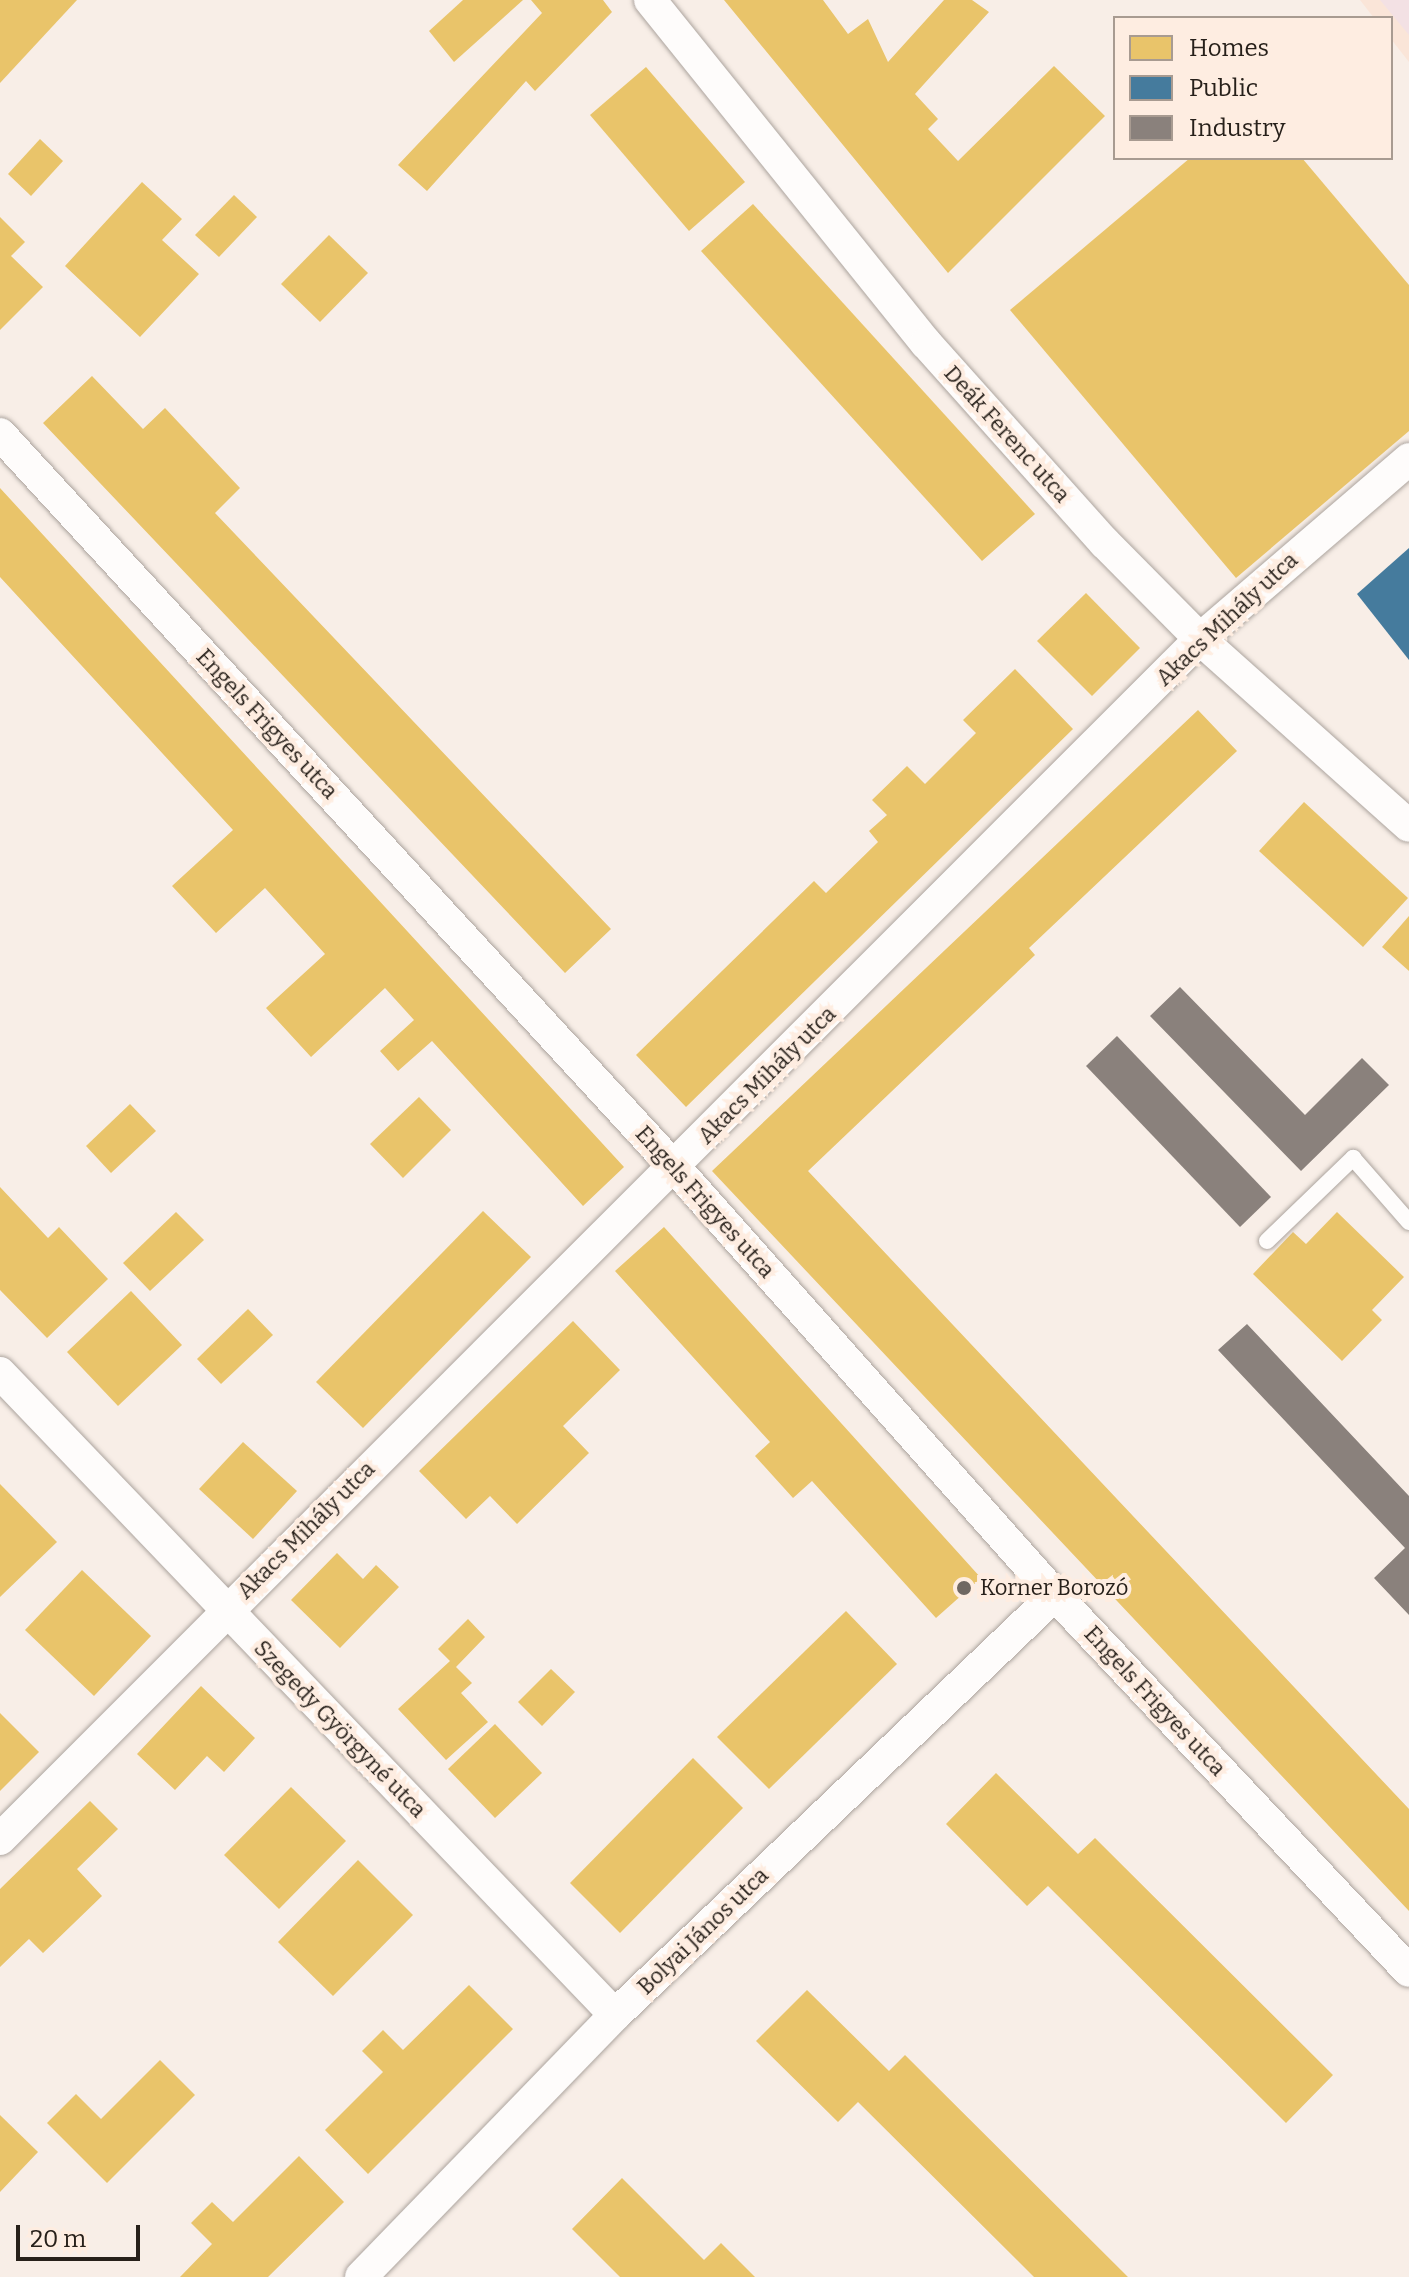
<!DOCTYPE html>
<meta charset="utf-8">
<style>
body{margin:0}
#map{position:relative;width:1409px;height:2277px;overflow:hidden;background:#f8eee7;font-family:Bitter,serif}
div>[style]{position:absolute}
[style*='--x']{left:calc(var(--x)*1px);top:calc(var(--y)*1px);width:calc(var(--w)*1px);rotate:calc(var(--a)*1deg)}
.built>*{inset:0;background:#fae5d8}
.green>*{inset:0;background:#f3e1e4}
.homes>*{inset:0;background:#e9c46a}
.public>*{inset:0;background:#457b9d}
.industry>*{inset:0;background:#8a817c}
.roads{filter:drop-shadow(0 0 2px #aca49e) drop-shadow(0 0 2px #aca49e)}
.lane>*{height:16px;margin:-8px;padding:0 8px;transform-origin:8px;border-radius:8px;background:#fefcfb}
.street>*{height:32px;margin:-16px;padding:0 16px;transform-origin:16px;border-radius:16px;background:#fefcfb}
.dots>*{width:22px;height:22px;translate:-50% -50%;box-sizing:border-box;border:4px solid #feede1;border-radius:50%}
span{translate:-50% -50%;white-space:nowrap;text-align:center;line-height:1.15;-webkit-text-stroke:8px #feede1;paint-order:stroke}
.street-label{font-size:22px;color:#27201a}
.poi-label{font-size:22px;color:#27201a}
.left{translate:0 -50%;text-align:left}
.legend{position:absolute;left:1113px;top:16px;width:280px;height:144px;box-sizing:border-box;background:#feede1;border:2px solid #a89b91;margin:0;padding:10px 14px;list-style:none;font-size:24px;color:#27201a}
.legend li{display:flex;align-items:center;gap:16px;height:40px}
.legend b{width:40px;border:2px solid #a89b91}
.scale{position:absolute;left:16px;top:2225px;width:124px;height:36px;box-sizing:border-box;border:4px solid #27201a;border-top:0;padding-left:10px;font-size:24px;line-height:28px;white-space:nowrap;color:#27201a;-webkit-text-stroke:6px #feede1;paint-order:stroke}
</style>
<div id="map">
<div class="built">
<div style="clip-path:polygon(1360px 0,1409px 0,1409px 62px,1391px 39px,1391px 18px,1374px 18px)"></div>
</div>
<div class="green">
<div style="clip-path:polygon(1380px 0,1409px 0,1409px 35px)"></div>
</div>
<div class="homes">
<div style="clip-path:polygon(0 0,77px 0,0 83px)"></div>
<div style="clip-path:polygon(463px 0,523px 0,454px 62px,429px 31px)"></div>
<div style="clip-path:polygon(531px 0,603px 0,612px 12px,535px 91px,526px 81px,427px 191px,398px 165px,542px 13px)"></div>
<div style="clip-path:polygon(724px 0,823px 0,848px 34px,868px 19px,888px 62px,944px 0,972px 0,989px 12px,915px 94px,938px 119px,928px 129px,958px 161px,1054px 66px,1105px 116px,948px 273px)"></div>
<div style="clip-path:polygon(646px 67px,745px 182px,689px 231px,590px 115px)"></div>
<div style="clip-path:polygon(40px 139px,63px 161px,31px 196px,8px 174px)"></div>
<div style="clip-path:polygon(1190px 158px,1302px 158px,1409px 285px,1409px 431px,1236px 578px,1010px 310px)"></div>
<div style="clip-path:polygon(142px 182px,182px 219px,162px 240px,199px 274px,140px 337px,65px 266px)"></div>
<div style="clip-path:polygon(234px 195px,257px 217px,219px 257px,195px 235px)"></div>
<div style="clip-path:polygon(753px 204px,1035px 514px,982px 561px,701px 251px)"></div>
<div style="clip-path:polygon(0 217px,25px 242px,11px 256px,43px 287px,0 330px)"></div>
<div style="clip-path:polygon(329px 235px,368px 273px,320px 322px,281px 284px)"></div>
<div style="clip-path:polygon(92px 376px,143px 429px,165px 408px,240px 488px,215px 513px,611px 929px,565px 973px,43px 423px)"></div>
<div style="clip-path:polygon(0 488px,624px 1167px,583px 1206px,432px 1041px,398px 1071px,380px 1051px,414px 1020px,385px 988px,311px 1057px,266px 1008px,325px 954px,265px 888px,216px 933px,172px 886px,233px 830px,0 577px)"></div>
<div style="clip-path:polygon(1086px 593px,1140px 648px,1092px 696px,1037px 641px)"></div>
<div style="clip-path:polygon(1015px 669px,1073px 729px,686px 1107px,636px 1055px,814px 881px,826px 893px,878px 842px,869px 831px,887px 815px,872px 800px,907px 766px,925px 784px,976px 733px,963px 720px)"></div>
<div style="clip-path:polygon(1198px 710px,1237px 751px,1029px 948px,1035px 955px,808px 1171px,1409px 1809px,1409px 1911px,712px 1171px)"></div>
<div style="clip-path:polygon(1304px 802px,1408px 898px,1363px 947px,1259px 851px)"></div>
<div style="clip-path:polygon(1409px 916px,1409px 971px,1382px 947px)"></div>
<div style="clip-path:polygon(419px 1097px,451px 1130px,403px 1178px,370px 1144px)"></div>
<div style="clip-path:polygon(130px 1104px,156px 1131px,111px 1173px,86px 1146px)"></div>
<div style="clip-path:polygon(0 1187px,48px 1238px,59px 1227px,108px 1279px,47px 1338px,0 1290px)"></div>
<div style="clip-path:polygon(483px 1211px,531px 1257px,363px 1428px,316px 1382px)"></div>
<div style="clip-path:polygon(176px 1212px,204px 1240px,150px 1291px,123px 1263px)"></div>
<div style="clip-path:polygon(1337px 1212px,1404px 1277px,1372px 1310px,1382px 1320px,1342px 1361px,1253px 1274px,1293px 1232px,1306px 1244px)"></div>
<div style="clip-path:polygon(664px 1227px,981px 1578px,936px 1618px,812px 1481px,793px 1498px,755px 1456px,770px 1442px,615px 1271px)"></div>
<div style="clip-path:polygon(131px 1291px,182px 1345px,118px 1406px,67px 1352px)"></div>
<div style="clip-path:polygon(248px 1309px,273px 1335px,221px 1384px,197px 1359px)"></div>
<div style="clip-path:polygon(573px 1321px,620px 1370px,563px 1426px,589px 1453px,517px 1524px,490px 1496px,466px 1519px,419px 1471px)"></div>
<div style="clip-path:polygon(243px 1442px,297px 1491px,253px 1539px,199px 1489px)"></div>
<div style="clip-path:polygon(0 1484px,57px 1542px,0 1597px)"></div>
<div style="clip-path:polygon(337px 1553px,363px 1579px,376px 1565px,399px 1587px,340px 1648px,291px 1600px)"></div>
<div style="clip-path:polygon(82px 1570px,151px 1636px,94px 1696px,25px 1630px)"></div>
<div style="clip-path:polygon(846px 1611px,897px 1664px,769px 1789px,717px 1737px)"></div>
<div style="clip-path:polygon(468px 1619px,485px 1637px,456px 1667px,472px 1683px,461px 1693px,488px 1722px,446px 1760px,398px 1709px,450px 1661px,438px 1649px)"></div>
<div style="clip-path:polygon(551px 1669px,575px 1692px,542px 1726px,518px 1702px)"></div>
<div style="clip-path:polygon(201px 1686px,255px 1738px,224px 1772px,207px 1756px,175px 1790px,137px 1754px)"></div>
<div style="clip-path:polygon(0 1713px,39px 1752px,0 1791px)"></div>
<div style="clip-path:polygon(495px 1724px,542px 1773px,495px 1818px,448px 1769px)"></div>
<div style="clip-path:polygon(693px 1758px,743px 1808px,620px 1933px,570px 1883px)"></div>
<div style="clip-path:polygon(996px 1773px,1078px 1854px,1095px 1838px,1333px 2075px,1286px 2123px,1048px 1886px,1027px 1906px,946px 1824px)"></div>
<div style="clip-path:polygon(291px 1787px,346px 1841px,279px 1909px,224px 1855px)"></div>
<div style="clip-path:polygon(90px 1801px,118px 1829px,77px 1869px,102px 1896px,43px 1953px,29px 1939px,0 1967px,0 1889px)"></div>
<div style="clip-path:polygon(358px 1860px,413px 1915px,333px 1996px,278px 1942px)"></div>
<div style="clip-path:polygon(469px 1985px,513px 2029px,368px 2174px,325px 2130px,383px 2072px,362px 2051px,383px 2030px,403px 2050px)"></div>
<div style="clip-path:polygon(807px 1990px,889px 2071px,905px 2055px,1128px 2277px,1034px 2277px,858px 2102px,838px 2122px,756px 2041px)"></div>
<div style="clip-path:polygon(160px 2060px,195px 2095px,107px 2183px,47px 2123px,76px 2094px,101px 2119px)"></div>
<div style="clip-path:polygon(0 2115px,38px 2152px,0 2192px)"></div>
<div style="clip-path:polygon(299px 2156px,344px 2202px,268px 2277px,180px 2277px,212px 2244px,191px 2223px,212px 2202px,233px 2222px)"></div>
<div style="clip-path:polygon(622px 2178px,704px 2260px,721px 2243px,755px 2277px,620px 2277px,572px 2229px)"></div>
</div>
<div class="public">
<div style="clip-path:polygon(1409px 548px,1409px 660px,1357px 594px)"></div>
</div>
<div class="industry">
<div style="clip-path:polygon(1180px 987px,1305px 1115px,1362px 1058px,1389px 1085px,1301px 1171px,1150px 1016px)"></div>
<div style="clip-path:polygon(1117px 1036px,1271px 1197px,1240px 1227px,1086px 1066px)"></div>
<div style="clip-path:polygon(1247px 1324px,1409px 1496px,1409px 1615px,1374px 1578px,1405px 1548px,1218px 1350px)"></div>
</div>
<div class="roads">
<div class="lane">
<div style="--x:1267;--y:1241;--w:120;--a:-44"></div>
<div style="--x:1353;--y:1158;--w:85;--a:48.8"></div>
</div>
<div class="street">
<div style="--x:650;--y:0;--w:440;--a:51.2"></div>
<div style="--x:926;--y:343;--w:268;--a:48.2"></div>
<div style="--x:1105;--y:543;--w:135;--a:45.3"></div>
<div style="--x:1200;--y:639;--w:280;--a:41.8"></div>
<div style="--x:0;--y:434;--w:1013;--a:47.4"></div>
<div style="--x:686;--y:1180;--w:555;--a:48.36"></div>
<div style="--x:1055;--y:1595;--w:516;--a:46.73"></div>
<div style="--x:0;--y:1373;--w:889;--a:46.23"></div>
<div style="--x:0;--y:1839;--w:1697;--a:-45"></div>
<div style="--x:1200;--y:639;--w:276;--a:-40.7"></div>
<div style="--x:361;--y:2277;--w:365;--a:-45.9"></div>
<div style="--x:615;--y:2015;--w:608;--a:-43.67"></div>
</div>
</div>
<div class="dots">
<div style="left:964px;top:1588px;background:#706862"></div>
</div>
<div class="street-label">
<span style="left:1007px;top:434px;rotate:48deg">Deák Ferenc utca</span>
<span style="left:1227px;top:619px;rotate:-43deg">Akacs Mihály utca</span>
<span style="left:267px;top:724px;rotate:47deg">Engels Frigyes utca</span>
<span style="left:767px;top:1075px;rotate:-45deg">Akacs Mihály utca</span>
<span style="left:705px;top:1202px;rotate:48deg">Engels Frigyes utca</span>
<span style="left:306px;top:1530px;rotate:-45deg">Akacs Mihály utca</span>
<span style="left:1155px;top:1701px;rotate:47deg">Engels Frigyes utca</span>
<span style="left:340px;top:1729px;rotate:46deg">Szegedy Györgyné utca</span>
<span style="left:703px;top:1931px;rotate:-44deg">Bolyai János utca</span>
</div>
<div class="poi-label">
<span class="left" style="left:980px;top:1588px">Korner Borozó</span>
</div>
<ul class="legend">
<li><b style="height:22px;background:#e9c46a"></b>Homes</li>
<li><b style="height:22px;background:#457b9d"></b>Public</li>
<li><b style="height:22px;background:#8a817c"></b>Industry</li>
</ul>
<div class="scale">20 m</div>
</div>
